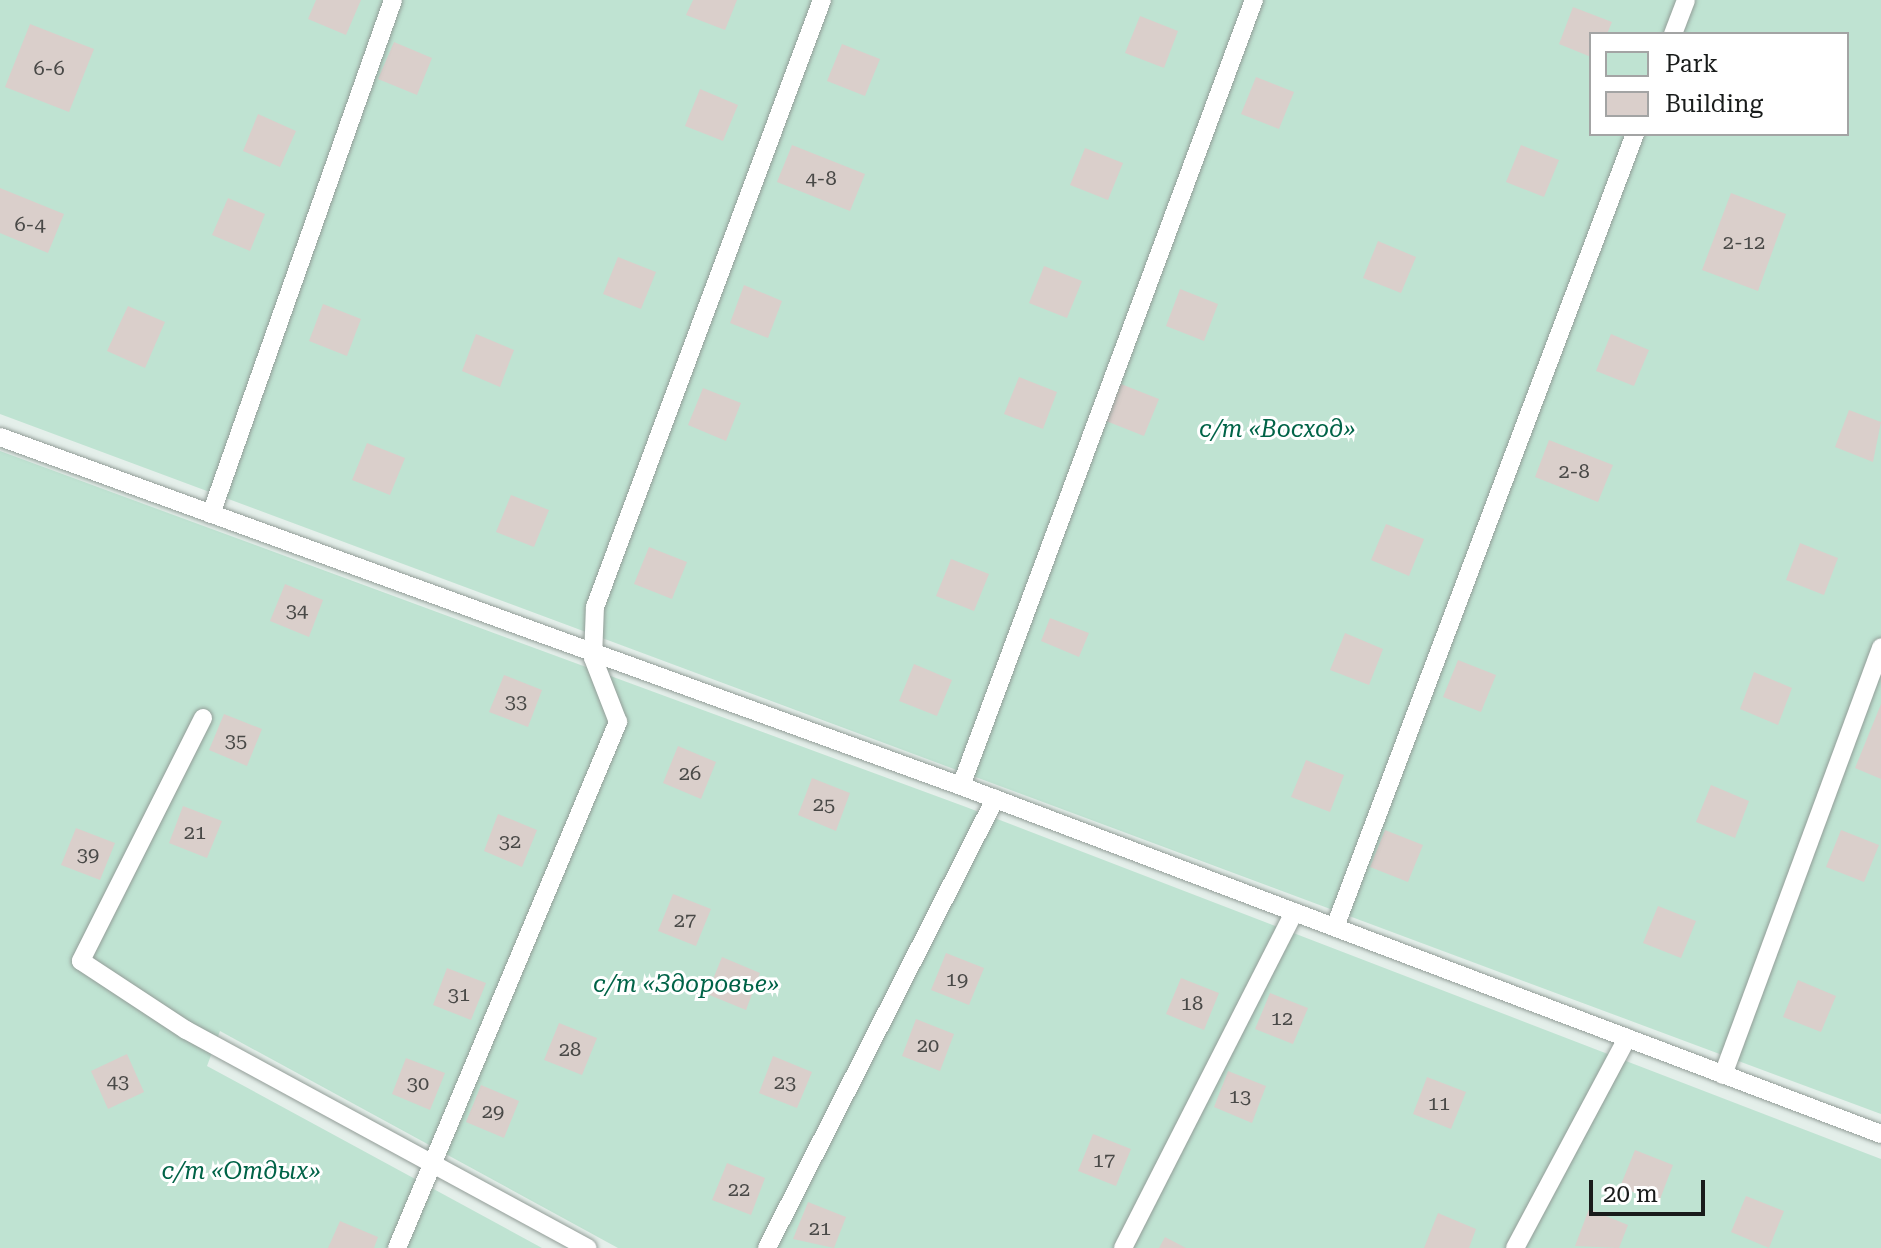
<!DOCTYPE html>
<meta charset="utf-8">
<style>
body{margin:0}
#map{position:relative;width:1881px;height:1248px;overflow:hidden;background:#e4efea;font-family:"Roboto Serif",serif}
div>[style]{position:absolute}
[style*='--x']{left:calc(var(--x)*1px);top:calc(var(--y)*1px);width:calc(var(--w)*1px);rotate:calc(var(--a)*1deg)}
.green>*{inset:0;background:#bfe3d2}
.building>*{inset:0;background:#dacfcb}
.roads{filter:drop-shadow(0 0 2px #939d98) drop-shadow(0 0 2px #939d98)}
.lane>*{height:18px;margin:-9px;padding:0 9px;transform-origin:9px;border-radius:9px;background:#fff}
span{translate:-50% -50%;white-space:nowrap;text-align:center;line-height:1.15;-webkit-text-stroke:6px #fff;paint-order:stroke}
.number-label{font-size:20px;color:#494947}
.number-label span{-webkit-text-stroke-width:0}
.park-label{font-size:24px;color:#006347;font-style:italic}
.legend{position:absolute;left:1589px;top:32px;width:260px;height:104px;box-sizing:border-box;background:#fff;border:2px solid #a3a4a4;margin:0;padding:10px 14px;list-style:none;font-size:24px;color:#191c1b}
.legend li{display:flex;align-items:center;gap:16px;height:40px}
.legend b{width:40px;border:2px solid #a3a4a4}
.scale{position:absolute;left:1589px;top:1180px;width:116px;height:36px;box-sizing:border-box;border:4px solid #191c1b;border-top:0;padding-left:10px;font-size:24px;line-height:28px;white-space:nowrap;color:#191c1b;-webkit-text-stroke:6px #fff;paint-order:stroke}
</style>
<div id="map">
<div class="green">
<div style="clip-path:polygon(evenodd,0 0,1881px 0,1881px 1114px,0 414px,0 0,1591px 34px,1847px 34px,1847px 134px,1591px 134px,1591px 34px)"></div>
<div style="clip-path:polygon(0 451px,966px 807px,1881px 1159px,1881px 1248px,618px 1248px,220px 1031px,207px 1066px,542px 1248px,0 1248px)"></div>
</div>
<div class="building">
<div style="clip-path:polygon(316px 0,361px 0,346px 35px,308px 19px)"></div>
<div style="clip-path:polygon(693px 0,737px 0,725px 30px,686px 15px)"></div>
<div style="clip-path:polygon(1573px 7px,1612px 22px,1607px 34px,1591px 34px,1591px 57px,1559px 44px)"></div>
<div style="clip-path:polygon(1140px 16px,1178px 31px,1164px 68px,1125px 53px)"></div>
<div style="clip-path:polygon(30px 24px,94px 49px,69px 112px,5px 87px)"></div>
<div style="clip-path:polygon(394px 42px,432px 58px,417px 95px,378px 79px)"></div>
<div style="clip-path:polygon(842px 44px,880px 59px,865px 96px,827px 81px)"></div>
<div style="clip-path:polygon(1256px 77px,1294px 92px,1279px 129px,1241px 114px)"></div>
<div style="clip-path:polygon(700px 89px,738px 105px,723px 141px,685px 126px)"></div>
<div style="clip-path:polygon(258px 114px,296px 131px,280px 167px,243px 151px)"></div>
<div style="clip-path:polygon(792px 145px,865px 174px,850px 211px,777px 182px)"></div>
<div style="clip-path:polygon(1521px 145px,1559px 160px,1544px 197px,1506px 182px)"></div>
<div style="clip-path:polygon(1085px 148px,1123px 163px,1108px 200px,1070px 185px)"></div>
<div style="clip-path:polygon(0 188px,64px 214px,48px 253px,0 233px)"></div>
<div style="clip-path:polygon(1731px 193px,1786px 214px,1758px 291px,1702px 270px)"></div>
<div style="clip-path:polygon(228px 198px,265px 214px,250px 251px,212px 235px)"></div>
<div style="clip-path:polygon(1378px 241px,1416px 257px,1401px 293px,1363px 278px)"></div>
<div style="clip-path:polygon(618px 257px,656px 272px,641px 309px,603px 294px)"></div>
<div style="clip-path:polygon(1044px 266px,1082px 281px,1067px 318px,1029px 303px)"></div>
<div style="clip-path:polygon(744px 285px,782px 301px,768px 338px,730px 323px)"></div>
<div style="clip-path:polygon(1180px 289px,1218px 304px,1204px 341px,1166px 326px)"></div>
<div style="clip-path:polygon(323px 304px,361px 319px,347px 356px,309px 341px)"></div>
<div style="clip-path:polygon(128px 306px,165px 322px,145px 368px,107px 351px)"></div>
<div style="clip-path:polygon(476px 334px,514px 350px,500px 387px,462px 371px)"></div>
<div style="clip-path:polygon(1611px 334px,1649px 350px,1634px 386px,1596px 371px)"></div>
<div style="clip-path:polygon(1019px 377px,1057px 392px,1043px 429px,1004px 414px)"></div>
<div style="clip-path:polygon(1121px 384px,1159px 399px,1144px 436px,1106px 421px)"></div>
<div style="clip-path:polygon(703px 388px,741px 403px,726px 441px,688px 425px)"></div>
<div style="clip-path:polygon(1849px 410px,1881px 422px,1873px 462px,1835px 447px)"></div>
<div style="clip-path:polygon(1549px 440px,1613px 465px,1598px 502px,1535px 477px)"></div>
<div style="clip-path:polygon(367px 443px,405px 458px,390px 495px,352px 480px)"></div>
<div style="clip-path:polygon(511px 495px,549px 510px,534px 547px,496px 532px)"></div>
<div style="clip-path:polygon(1386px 524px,1424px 539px,1409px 576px,1371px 560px)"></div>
<div style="clip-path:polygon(1800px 543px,1838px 558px,1824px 595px,1786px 580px)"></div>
<div style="clip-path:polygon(649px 547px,687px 562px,672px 599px,634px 584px)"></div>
<div style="clip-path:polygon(951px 559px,989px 574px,974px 611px,936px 596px)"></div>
<div style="clip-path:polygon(285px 584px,323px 600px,309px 637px,270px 621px)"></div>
<div style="clip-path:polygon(1050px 618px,1089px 633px,1079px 657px,1041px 641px)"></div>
<div style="clip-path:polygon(1345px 633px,1383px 649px,1369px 685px,1330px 670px)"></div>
<div style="clip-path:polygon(1458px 660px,1496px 675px,1481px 712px,1443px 697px)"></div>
<div style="clip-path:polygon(914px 664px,952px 680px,937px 716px,899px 701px)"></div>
<div style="clip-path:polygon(1754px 672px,1792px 688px,1778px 725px,1740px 709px)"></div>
<div style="clip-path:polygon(504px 675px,542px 690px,528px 727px,489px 712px)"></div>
<div style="clip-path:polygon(1881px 704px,1881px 779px,1855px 768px)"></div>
<div style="clip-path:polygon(224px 714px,262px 729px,247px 766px,209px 750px)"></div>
<div style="clip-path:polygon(678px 746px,716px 762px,701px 799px,663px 783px)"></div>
<div style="clip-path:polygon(1306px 760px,1344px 775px,1330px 812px,1291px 797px)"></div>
<div style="clip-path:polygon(812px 778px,850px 793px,836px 831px,798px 815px)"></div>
<div style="clip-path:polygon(1711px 785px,1749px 801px,1735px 838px,1696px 822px)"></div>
<div style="clip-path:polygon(183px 806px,222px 821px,207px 858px,169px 843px)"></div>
<div style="clip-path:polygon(498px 814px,537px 830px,522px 867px,484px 851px)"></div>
<div style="clip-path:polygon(76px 828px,115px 843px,100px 880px,61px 865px)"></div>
<div style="clip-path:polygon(1385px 830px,1423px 845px,1408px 882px,1370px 867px)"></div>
<div style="clip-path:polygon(1841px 830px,1879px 845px,1864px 882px,1826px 867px)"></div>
<div style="clip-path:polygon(673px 894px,711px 909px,696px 946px,658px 931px)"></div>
<div style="clip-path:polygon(1658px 906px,1696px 921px,1681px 958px,1643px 943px)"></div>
<div style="clip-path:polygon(946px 953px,984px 968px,969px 1005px,931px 990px)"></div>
<div style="clip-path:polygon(722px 957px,760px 973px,746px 1010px,707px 994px)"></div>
<div style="clip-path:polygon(447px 968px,486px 983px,471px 1020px,433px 1005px)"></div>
<div style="clip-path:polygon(1181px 978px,1219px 993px,1204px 1030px,1166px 1014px)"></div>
<div style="clip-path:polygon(1798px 980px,1836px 996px,1821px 1032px,1783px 1017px)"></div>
<div style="clip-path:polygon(1270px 993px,1308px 1008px,1293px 1044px,1255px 1029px)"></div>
<div style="clip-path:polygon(916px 1019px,954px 1034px,940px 1071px,902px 1056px)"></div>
<div style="clip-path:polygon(559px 1023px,597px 1038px,582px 1075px,544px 1060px)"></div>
<div style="clip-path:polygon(127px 1054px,144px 1092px,108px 1109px,91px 1071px)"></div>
<div style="clip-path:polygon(773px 1056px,812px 1072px,797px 1108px,759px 1093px)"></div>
<div style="clip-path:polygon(406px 1058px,445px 1073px,430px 1110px,392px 1094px)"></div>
<div style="clip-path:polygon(1228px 1071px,1266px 1086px,1252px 1123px,1214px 1107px)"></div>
<div style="clip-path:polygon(1427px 1077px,1466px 1092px,1451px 1129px,1413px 1114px)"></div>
<div style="clip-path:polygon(481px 1085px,519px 1101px,504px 1138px,466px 1122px)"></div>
<div style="clip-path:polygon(1093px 1134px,1131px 1149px,1116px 1186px,1078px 1171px)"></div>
<div style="clip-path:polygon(1635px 1150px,1673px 1165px,1659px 1202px,1620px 1187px)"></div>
<div style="clip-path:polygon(727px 1163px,765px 1178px,751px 1215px,712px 1200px)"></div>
<div style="clip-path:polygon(1746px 1196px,1784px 1211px,1769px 1248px,1731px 1232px)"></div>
<div style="clip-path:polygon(808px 1202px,846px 1217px,834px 1248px,793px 1239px)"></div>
<div style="clip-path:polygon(1589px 1209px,1628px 1225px,1619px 1248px,1575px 1246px)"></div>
<div style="clip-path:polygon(1438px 1213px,1476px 1229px,1469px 1248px,1424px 1248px)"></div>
<div style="clip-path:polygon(340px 1221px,378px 1237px,374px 1248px,328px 1248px)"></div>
<div style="clip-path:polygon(1165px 1237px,1186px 1248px,1159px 1248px)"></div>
</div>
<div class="roads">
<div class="lane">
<div style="--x:1673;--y:34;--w:36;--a:-69"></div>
<div style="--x:0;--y:437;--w:1022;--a:19.96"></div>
<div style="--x:961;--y:786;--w:984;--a:20.72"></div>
<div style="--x:211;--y:514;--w:545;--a:-70.5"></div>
<div style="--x:203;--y:718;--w:272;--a:116.7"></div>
<div style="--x:81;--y:961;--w:126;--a:33.3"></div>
<div style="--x:186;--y:1030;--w:457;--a:28.5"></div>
<div style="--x:961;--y:786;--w:839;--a:-69.56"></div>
<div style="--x:1335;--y:927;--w:848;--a:-69.28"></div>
<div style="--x:1723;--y:1075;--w:456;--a:-69.7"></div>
<div style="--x:397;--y:1248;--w:571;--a:-67.21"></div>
<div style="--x:618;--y:722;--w:69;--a:-111.3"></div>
<div style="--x:593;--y:658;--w:51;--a:-87.8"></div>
<div style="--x:595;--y:607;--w:648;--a:-69.5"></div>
<div style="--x:767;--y:1248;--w:504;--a:-63.08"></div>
<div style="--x:1123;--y:1248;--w:377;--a:-63"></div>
<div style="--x:1515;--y:1248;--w:238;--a:-61.9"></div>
</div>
</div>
<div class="number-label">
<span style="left:49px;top:68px">6-6</span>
<span style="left:821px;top:178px">4-8</span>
<span style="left:30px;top:224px">6-4</span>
<span style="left:1744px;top:242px">2-12</span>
<span style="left:1574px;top:471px">2-8</span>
<span style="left:297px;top:610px">34</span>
<span style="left:516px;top:701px">33</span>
<span style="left:236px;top:740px">35</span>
<span style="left:690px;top:773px">26</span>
<span style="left:824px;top:804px">25</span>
<span style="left:195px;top:832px">21</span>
<span style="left:510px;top:841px">32</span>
<span style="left:88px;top:854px">39</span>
<span style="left:685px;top:920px">27</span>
<span style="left:957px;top:979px">19</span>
<span style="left:459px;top:994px">31</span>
<span style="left:1192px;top:1003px">18</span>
<span style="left:1282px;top:1018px">12</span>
<span style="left:928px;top:1045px">20</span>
<span style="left:570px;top:1049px">28</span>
<span style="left:118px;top:1081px">43</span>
<span style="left:785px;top:1082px">23</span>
<span style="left:418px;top:1083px">30</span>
<span style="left:1240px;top:1096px">13</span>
<span style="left:1439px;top:1103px">11</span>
<span style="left:493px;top:1111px">29</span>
<span style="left:1104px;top:1160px">17</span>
<span style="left:739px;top:1189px">22</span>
<span style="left:820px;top:1228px">21</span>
</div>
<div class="park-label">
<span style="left:1277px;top:430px">с/т «Восход»</span>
<span style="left:686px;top:985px">с/т «Здоровье»</span>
<span style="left:241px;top:1172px">с/т «Отдых»</span>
</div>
<ul class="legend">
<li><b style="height:22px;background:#bfe3d2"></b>Park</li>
<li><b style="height:22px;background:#dacfcb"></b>Building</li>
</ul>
<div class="scale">20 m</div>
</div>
